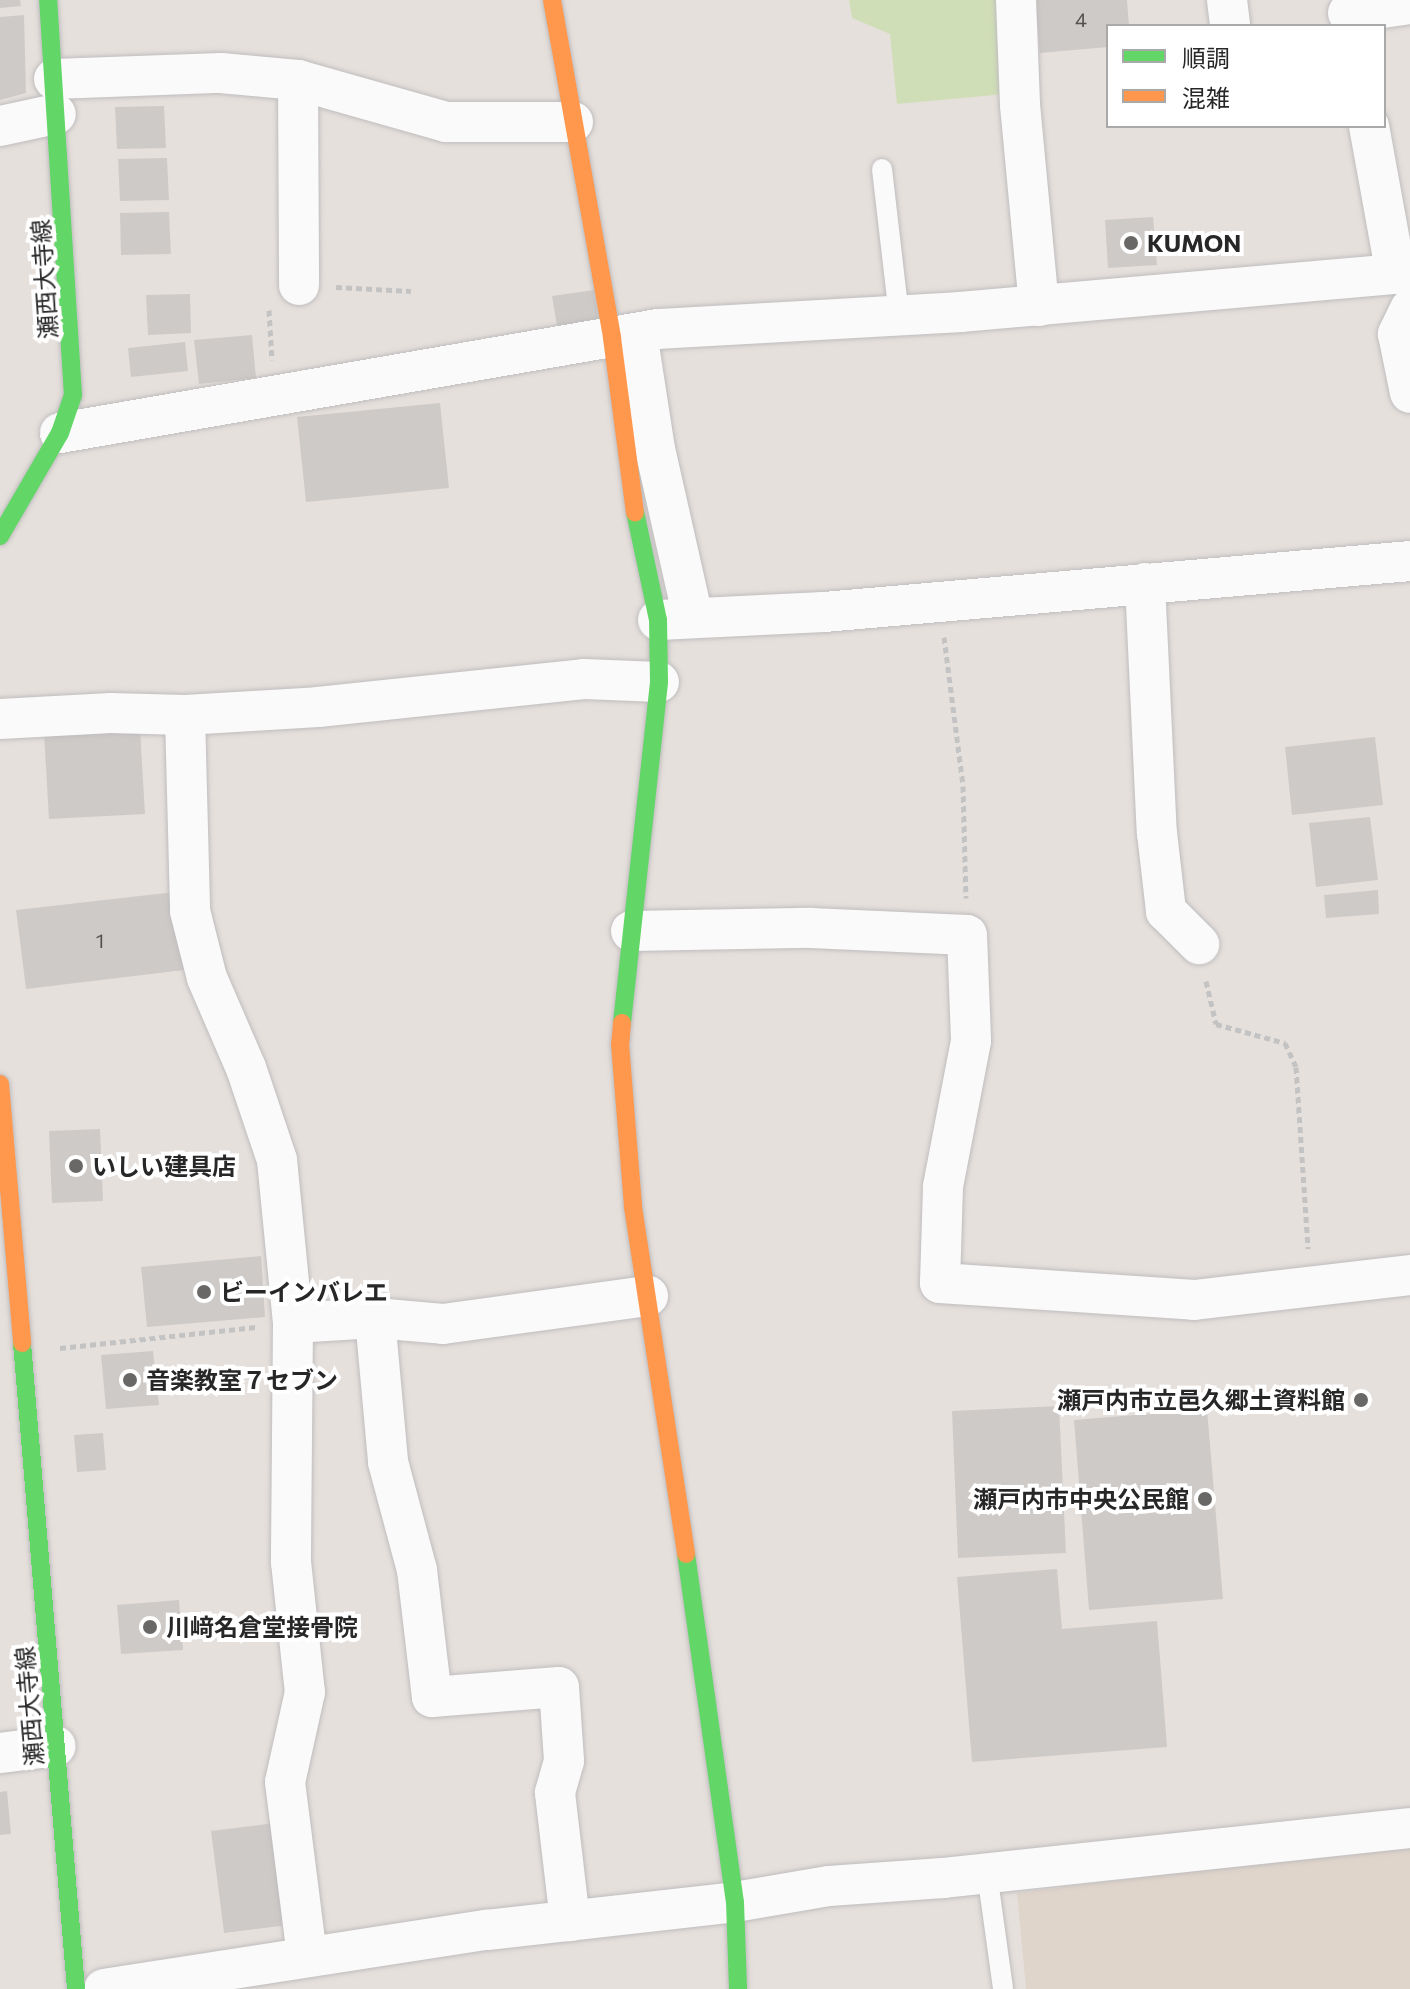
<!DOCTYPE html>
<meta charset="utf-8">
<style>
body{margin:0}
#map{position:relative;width:1410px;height:1989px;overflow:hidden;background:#e6e0dc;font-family:Commissioner,"Noto Sans JP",sans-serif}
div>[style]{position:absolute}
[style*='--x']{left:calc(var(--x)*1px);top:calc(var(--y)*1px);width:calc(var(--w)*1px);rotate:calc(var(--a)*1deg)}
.education>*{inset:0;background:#e0d5cb}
.green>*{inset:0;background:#d0deb7}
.building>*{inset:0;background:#cecac8}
.path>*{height:5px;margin-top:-2.5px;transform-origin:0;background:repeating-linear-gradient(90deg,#c4c3c3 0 6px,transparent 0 10px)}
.roads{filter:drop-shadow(0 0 2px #bfbdbe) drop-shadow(0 0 2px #bfbdbe)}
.lane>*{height:20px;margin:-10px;padding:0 10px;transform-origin:10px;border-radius:10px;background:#fbfafa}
.street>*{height:40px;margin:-20px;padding:0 20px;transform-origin:20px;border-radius:20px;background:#fbfafa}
.fast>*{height:18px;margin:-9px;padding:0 9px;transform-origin:9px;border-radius:9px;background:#63d668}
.slow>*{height:18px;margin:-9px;padding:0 9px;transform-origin:9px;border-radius:9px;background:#ff974d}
.dots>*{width:22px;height:22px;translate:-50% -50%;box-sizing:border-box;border:4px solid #fff;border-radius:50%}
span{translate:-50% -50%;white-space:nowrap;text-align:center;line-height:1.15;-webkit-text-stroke:8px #fff;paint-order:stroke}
.number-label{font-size:20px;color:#525050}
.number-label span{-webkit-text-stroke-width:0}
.poi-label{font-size:24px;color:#272727;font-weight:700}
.left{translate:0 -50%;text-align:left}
.right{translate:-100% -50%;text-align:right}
.street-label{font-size:24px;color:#272727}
.legend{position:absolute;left:1106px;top:24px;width:280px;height:104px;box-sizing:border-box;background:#fff;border:2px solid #a9a9a9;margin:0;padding:10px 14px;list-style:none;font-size:24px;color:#272727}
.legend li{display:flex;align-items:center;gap:16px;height:40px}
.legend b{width:40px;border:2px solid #a9a9a9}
</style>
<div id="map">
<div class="education">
<div style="clip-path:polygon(1410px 1843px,1410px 1989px,1026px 1989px,1017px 1893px)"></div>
</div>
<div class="green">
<div style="clip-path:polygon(849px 0,999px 0,1006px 94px,897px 104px,890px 34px,852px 18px)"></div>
</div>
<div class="building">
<div style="clip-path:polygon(0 0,20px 0,21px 6px,0 8px)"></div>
<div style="clip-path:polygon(1035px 0,1127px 0,1129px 26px,1108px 26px,1108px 47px,1040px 53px)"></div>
<div style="clip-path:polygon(24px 15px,26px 93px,0 100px,0 17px)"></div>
<div style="clip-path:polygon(164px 106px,166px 148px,117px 149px,115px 107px)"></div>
<div style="clip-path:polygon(167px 158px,169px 200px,120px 201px,118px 159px)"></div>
<div style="clip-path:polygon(169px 212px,171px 254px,121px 255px,120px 213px)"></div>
<div style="clip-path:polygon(1153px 217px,1157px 265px,1108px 268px,1105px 220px)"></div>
<div style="clip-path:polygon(594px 290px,601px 332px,559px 338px,552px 296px)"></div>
<div style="clip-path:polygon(190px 294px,191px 333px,148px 335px,146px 295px)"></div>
<div style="clip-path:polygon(252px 335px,256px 378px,199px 384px,194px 340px)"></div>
<div style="clip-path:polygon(185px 342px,188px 371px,131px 377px,128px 348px)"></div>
<div style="clip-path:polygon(440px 403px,449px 488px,306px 502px,297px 417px)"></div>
<div style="clip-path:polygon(140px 728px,145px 814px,49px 819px,44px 734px)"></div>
<div style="clip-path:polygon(1375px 737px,1383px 805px,1292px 815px,1285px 747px)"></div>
<div style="clip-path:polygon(1370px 817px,1378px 880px,1316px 887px,1309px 823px)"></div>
<div style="clip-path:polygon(1378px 890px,1379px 914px,1326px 918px,1324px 895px)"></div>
<div style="clip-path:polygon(175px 892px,184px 970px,26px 989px,16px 910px)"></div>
<div style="clip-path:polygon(100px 1129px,103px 1201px,52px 1203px,49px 1131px)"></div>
<div style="clip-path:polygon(261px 1256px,265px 1317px,147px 1327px,141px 1267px)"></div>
<div style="clip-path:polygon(153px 1351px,159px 1405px,106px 1409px,101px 1355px)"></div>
<div style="clip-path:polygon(1059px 1406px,1066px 1553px,958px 1558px,952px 1411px)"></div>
<div style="clip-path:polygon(1207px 1409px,1223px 1599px,1089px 1610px,1074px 1420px)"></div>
<div style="clip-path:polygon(103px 1433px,106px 1470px,77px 1472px,74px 1435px)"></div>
<div style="clip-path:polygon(1057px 1569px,1062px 1629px,1157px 1621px,1167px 1747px,972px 1762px,957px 1577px)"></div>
<div style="clip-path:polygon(179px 1600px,183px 1650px,121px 1654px,117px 1605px)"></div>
<div style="clip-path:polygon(7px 1791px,11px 1834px,0 1835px,0 1792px)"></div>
<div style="clip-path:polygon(275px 1823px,288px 1925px,224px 1933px,211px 1831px)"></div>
</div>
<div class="path">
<div style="--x:336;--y:287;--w:75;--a:3.1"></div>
<div style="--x:269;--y:310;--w:50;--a:86.6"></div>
<div style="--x:944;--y:637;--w:150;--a:82.7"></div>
<div style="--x:963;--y:786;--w:112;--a:88.5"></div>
<div style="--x:1206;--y:981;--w:44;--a:76.9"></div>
<div style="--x:1216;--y:1024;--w:72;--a:15.4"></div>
<div style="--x:1285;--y:1043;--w:26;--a:65"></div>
<div style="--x:1296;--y:1067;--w:182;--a:86.2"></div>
<div style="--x:60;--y:1348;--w:198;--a:-6.1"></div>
</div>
<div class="roads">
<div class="lane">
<div style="--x:882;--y:169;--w:147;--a:83.4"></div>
<div style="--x:987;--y:1873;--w:117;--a:82.1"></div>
</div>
<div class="street">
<div style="--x:1016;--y:0;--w:105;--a:87.8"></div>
<div style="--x:1020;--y:105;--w:202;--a:84.6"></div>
<div style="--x:1227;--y:0;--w:26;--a:83"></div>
<div style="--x:1348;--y:13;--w:63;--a:-8.3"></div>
<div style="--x:54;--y:79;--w:167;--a:-2.1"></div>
<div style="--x:221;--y:73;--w:77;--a:5.2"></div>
<div style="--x:298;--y:80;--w:154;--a:15.8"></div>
<div style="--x:446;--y:122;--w:127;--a:0"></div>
<div style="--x:298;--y:80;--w:205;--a:89.7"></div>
<div style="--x:0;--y:126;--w:57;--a:-12.1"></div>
<div style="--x:1369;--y:126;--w:150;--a:79.7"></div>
<div style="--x:1410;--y:309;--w:28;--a:116"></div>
<div style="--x:1398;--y:334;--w:60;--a:78.5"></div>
<div style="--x:637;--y:333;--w:117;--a:81.2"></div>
<div style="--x:655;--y:449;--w:173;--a:77.3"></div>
<div style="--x:60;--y:433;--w:607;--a:-9.87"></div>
<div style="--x:658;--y:329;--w:302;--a:-3.2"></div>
<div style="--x:960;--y:312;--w:438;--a:-5"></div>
<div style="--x:1396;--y:274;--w:14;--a:8"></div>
<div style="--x:1145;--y:583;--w:250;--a:87.3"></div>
<div style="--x:1157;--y:833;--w:79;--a:83.4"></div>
<div style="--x:1166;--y:911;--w:47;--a:45"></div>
<div style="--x:658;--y:620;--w:166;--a:-2.8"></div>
<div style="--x:824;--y:612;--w:588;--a:-4.97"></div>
<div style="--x:185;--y:715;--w:196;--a:88.5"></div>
<div style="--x:190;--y:911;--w:69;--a:75.8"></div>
<div style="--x:207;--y:978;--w:98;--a:66.6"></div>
<div style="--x:246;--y:1068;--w:97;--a:71.4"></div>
<div style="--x:277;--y:1160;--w:164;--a:84.4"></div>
<div style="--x:293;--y:1323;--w:239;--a:90.5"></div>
<div style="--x:291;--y:1562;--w:131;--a:83.9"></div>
<div style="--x:305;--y:1692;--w:92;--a:102.5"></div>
<div style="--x:285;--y:1782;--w:176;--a:82.8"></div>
<div style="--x:0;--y:719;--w:111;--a:-3.1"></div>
<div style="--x:111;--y:713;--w:74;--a:1.5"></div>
<div style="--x:185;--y:715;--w:133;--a:-3.4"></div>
<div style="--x:318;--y:707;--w:267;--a:-6"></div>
<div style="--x:584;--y:679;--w:75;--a:2.3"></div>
<div style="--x:631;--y:931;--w:180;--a:-1"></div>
<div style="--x:811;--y:928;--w:156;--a:2.6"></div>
<div style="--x:967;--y:935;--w:106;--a:87.8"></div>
<div style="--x:971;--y:1041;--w:149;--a:100.9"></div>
<div style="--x:943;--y:1187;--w:96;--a:91.8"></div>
<div style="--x:940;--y:1283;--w:255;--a:3.8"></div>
<div style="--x:1194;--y:1300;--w:217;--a:-6.6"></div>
<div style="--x:375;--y:1318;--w:68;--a:5"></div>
<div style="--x:443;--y:1324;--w:207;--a:-7.8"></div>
<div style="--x:293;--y:1323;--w:82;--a:-3.5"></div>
<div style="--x:375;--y:1318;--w:145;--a:84.8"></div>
<div style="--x:388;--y:1462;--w:112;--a:75"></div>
<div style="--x:417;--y:1570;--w:128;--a:83.3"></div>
<div style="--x:432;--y:1697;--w:127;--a:-4.5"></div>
<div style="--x:559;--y:1687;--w:74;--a:86.1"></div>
<div style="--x:564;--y:1761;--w:33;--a:106"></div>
<div style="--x:555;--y:1793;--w:129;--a:83.3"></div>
<div style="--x:0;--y:1753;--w:56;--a:-7.1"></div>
<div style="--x:104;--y:1989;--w:388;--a:-8.8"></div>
<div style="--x:487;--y:1930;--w:250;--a:-6.4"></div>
<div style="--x:735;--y:1902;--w:95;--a:-9.7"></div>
<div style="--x:829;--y:1886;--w:114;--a:-4"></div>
<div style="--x:943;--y:1878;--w:470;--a:-6.1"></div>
</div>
<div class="fast">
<div style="--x:0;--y:536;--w:119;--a:-59.8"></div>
<div style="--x:60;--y:433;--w:40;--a:-71.1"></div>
<div style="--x:73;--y:395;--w:396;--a:-93.6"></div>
<div style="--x:622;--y:1023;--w:343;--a:-83.8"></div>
<div style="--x:659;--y:682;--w:62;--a:-90.9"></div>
<div style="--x:658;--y:620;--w:110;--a:-102"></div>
<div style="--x:22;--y:1343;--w:648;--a:85.22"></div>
<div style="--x:686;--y:1554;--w:351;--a:82"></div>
<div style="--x:735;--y:1902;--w:87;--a:88"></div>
</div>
<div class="slow">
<div style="--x:552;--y:0;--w:343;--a:79.9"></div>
<div style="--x:612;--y:338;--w:176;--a:82.5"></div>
<div style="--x:622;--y:1023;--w:21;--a:95"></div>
<div style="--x:620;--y:1044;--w:164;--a:85.4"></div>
<div style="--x:633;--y:1207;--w:351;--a:81.3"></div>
<div style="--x:0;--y:1084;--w:260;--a:85.1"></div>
</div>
</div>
<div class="dots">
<div style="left:1131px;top:243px;background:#6a6866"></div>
<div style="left:76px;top:1166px;background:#6a6866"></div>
<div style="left:204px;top:1292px;background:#6a6866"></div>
<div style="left:130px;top:1380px;background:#6a6866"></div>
<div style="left:1361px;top:1400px;background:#6a6866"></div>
<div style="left:1205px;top:1499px;background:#6a6866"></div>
<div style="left:150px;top:1627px;background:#6a6866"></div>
</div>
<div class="number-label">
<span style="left:1081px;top:19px">4</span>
<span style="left:100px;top:940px">1</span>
</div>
<div class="poi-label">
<span class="left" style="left:1147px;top:243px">KUMON</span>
<span class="left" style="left:92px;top:1166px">いしい建具店</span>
<span class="left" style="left:220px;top:1292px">ビーインバレエ</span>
<span class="left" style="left:146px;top:1380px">音楽教室７セブン</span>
<span class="right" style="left:1345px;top:1400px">瀬戸内市立邑久郷土資料館</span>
<span class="right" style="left:1189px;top:1499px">瀬戸内市中央公民館</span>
<span class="left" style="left:166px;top:1627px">川﨑名倉堂接骨院</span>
</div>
<div class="street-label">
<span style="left:44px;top:279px;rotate:-94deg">瀬西大寺線</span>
<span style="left:29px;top:1706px;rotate:-95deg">瀬西大寺線</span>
</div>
<ul class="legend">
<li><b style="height:10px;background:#63d668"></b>順調</li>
<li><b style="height:10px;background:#ff974d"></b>混雑</li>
</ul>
</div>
